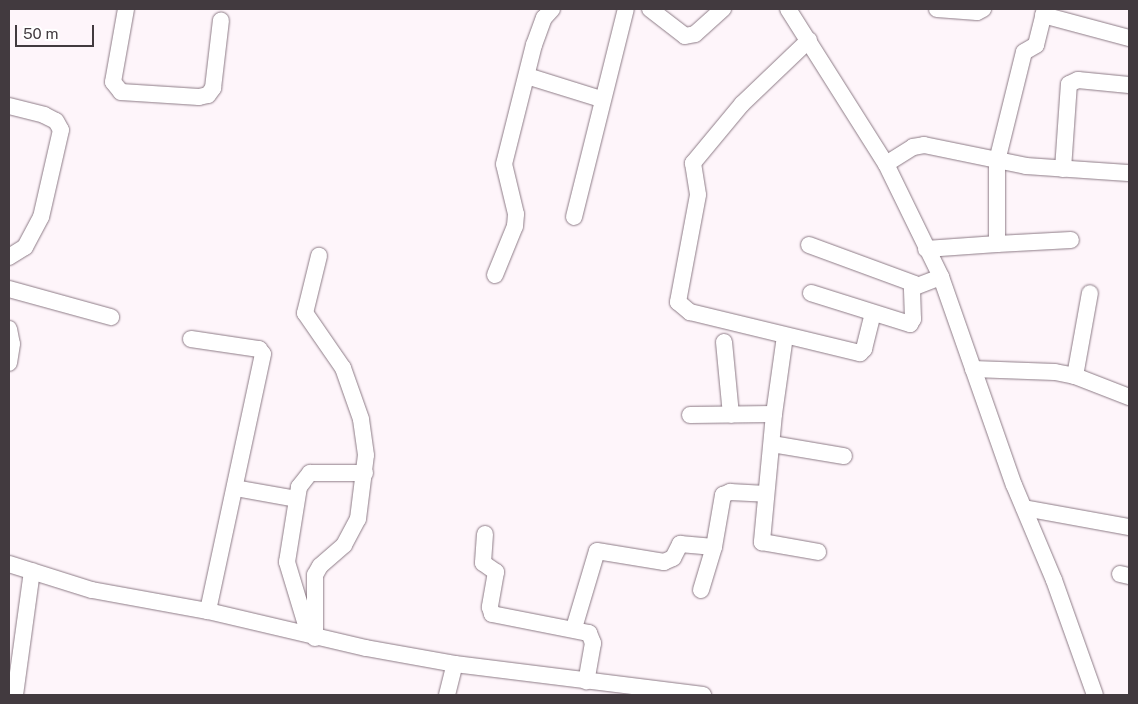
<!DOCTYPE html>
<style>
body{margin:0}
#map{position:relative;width:1138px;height:704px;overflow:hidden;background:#fef5fa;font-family:"Public Sans",sans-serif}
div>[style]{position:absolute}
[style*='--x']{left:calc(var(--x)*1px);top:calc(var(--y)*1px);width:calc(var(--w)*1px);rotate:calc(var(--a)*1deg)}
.roads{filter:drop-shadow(0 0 1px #8d7b86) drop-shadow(0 0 1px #8d7b86)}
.minor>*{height:16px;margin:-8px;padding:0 8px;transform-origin:8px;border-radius:8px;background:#fff}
span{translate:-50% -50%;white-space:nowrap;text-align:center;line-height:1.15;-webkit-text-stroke:5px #fff;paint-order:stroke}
.frame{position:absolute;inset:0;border:10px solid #423a3f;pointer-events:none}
.scale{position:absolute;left:15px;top:25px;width:79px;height:22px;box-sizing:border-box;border:2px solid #423a3f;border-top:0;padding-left:6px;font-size:15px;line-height:18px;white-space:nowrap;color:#423a3f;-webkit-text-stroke:4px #fff;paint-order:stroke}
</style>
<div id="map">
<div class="roads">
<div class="minor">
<div style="--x:126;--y:9;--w:74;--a:100.1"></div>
<div style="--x:113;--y:82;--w:13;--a:51"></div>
<div style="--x:121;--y:92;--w:78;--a:3.7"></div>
<div style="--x:199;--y:97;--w:9;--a:-13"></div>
<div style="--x:208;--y:95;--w:9;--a:-54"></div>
<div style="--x:213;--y:88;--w:68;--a:-83.3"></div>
<div style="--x:650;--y:9;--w:44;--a:37.6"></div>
<div style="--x:685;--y:36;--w:10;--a:-11"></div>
<div style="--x:695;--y:34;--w:38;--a:-42"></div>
<div style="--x:788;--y:9;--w:183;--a:57.7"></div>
<div style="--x:886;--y:164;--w:126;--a:64"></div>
<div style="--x:941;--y:277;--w:220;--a:70.7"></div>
<div style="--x:1014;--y:485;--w:103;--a:67.2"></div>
<div style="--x:1054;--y:580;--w:122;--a:70.4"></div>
<div style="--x:937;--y:9;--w:40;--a:4.3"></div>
<div style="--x:977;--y:12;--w:7;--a:-27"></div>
<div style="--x:1043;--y:15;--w:89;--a:15"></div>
<div style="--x:809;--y:40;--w:93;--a:136.3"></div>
<div style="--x:742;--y:104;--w:77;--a:129.7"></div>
<div style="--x:693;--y:163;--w:32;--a:81"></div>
<div style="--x:698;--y:195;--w:109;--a:100.6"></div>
<div style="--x:678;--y:302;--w:16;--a:40"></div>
<div style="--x:690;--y:312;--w:175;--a:13.6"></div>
<div style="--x:860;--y:353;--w:6;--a:-45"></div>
<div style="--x:864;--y:349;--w:36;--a:-76"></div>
<div style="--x:527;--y:76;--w:77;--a:17.3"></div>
<div style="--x:9;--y:106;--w:36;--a:14"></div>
<div style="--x:44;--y:115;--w:13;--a:27"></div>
<div style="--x:56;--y:121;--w:10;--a:61"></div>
<div style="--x:61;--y:130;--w:89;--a:102.9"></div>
<div style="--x:41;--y:217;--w:34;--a:118"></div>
<div style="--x:25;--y:247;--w:19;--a:148"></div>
<div style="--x:886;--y:164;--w:32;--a:-32"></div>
<div style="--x:913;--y:147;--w:11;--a:-10"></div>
<div style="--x:924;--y:145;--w:104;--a:11.6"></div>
<div style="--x:1026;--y:166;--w:102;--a:3.9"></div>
<div style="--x:1063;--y:169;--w:85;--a:-86"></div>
<div style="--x:1069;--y:84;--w:10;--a:-24"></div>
<div style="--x:1078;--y:80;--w:51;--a:5.6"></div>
<div style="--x:574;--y:217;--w:214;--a:-76"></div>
<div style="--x:997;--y:244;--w:74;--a:-3.1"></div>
<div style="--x:809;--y:245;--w:113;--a:20.2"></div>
<div style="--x:926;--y:249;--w:71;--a:-4"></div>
<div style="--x:997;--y:244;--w:83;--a:-90"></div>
<div style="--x:997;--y:161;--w:112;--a:-76.1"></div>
<div style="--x:1024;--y:52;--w:14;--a:-30"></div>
<div style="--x:1036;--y:45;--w:37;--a:-76"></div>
<div style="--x:495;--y:275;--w:53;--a:-67.8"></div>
<div style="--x:515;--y:226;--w:12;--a:-85"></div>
<div style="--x:516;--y:214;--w:51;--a:-103.5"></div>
<div style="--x:504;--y:164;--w:123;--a:-75.9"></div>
<div style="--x:534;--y:45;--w:29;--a:-70"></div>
<div style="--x:544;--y:18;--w:12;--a:-48"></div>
<div style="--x:9;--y:289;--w:106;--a:15.4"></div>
<div style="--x:811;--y:293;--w:104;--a:17.4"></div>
<div style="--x:910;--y:324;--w:6;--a:-59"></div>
<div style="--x:913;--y:319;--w:31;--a:-92"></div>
<div style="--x:912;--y:288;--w:31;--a:-21"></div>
<div style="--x:9;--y:329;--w:15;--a:79"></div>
<div style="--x:12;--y:344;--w:19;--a:99"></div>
<div style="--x:785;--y:336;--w:79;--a:98"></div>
<div style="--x:774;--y:414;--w:129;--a:95.4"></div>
<div style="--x:762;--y:542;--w:57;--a:10.1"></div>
<div style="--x:191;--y:339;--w:69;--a:8.4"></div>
<div style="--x:259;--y:349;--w:6;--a:51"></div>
<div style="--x:263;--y:354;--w:263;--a:102.1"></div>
<div style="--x:724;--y:342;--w:73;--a:84.5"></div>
<div style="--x:973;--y:369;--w:82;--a:2.1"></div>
<div style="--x:1055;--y:372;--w:20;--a:11"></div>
<div style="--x:1075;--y:376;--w:58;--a:21.3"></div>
<div style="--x:1075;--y:376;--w:84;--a:-79.8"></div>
<div style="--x:690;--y:415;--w:84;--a:-0.7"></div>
<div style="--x:772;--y:444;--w:73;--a:9.5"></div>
<div style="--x:235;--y:488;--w:62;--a:10.2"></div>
<div style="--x:1024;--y:508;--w:107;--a:10.3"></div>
<div style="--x:485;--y:534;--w:29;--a:94"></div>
<div style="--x:483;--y:563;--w:16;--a:35"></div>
<div style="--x:496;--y:572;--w:36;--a:100"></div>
<div style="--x:490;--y:607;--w:7;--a:74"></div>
<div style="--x:492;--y:614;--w:99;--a:11.1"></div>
<div style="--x:589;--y:633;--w:11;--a:68"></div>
<div style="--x:593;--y:643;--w:39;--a:100"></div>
<div style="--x:9;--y:564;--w:87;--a:17.4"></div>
<div style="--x:92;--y:590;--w:118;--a:10.3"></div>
<div style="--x:208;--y:611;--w:162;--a:13.2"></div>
<div style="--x:366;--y:648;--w:90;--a:10.2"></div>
<div style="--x:455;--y:664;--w:250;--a:7.1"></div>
<div style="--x:1120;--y:574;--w:9;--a:13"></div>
<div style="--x:701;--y:590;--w:45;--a:-73.2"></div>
<div style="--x:714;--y:547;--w:53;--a:-80.2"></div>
<div style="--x:723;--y:495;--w:8;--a:-23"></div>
<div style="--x:730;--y:492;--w:36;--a:3"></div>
<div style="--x:574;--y:628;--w:80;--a:-73.4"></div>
<div style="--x:597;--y:551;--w:68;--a:9.3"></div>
<div style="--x:664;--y:562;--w:10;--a:-24"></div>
<div style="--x:673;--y:558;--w:16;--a:-63"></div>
<div style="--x:680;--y:544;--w:34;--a:5"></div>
<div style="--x:315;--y:632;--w:11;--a:-142"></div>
<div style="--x:306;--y:625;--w:66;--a:-106.8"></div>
<div style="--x:287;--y:562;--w:76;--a:-80.9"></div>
<div style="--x:299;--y:487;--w:18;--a:-52"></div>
<div style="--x:310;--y:473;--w:55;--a:0"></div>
<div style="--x:315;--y:638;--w:63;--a:-90"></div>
<div style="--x:315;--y:575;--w:10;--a:-61"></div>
<div style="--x:320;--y:566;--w:32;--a:-41"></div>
<div style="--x:344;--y:545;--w:30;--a:-62"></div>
<div style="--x:358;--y:519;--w:64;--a:-82.9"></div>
<div style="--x:366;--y:455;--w:36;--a:-98"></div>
<div style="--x:361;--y:419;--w:54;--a:-109.4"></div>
<div style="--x:343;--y:368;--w:67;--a:-124.6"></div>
<div style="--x:305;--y:313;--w:59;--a:-76.2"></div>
<div style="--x:15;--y:695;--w:125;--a:-82.2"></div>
<div style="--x:447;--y:695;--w:32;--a:-76"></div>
</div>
</div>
<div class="frame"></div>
<div class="scale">50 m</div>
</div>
